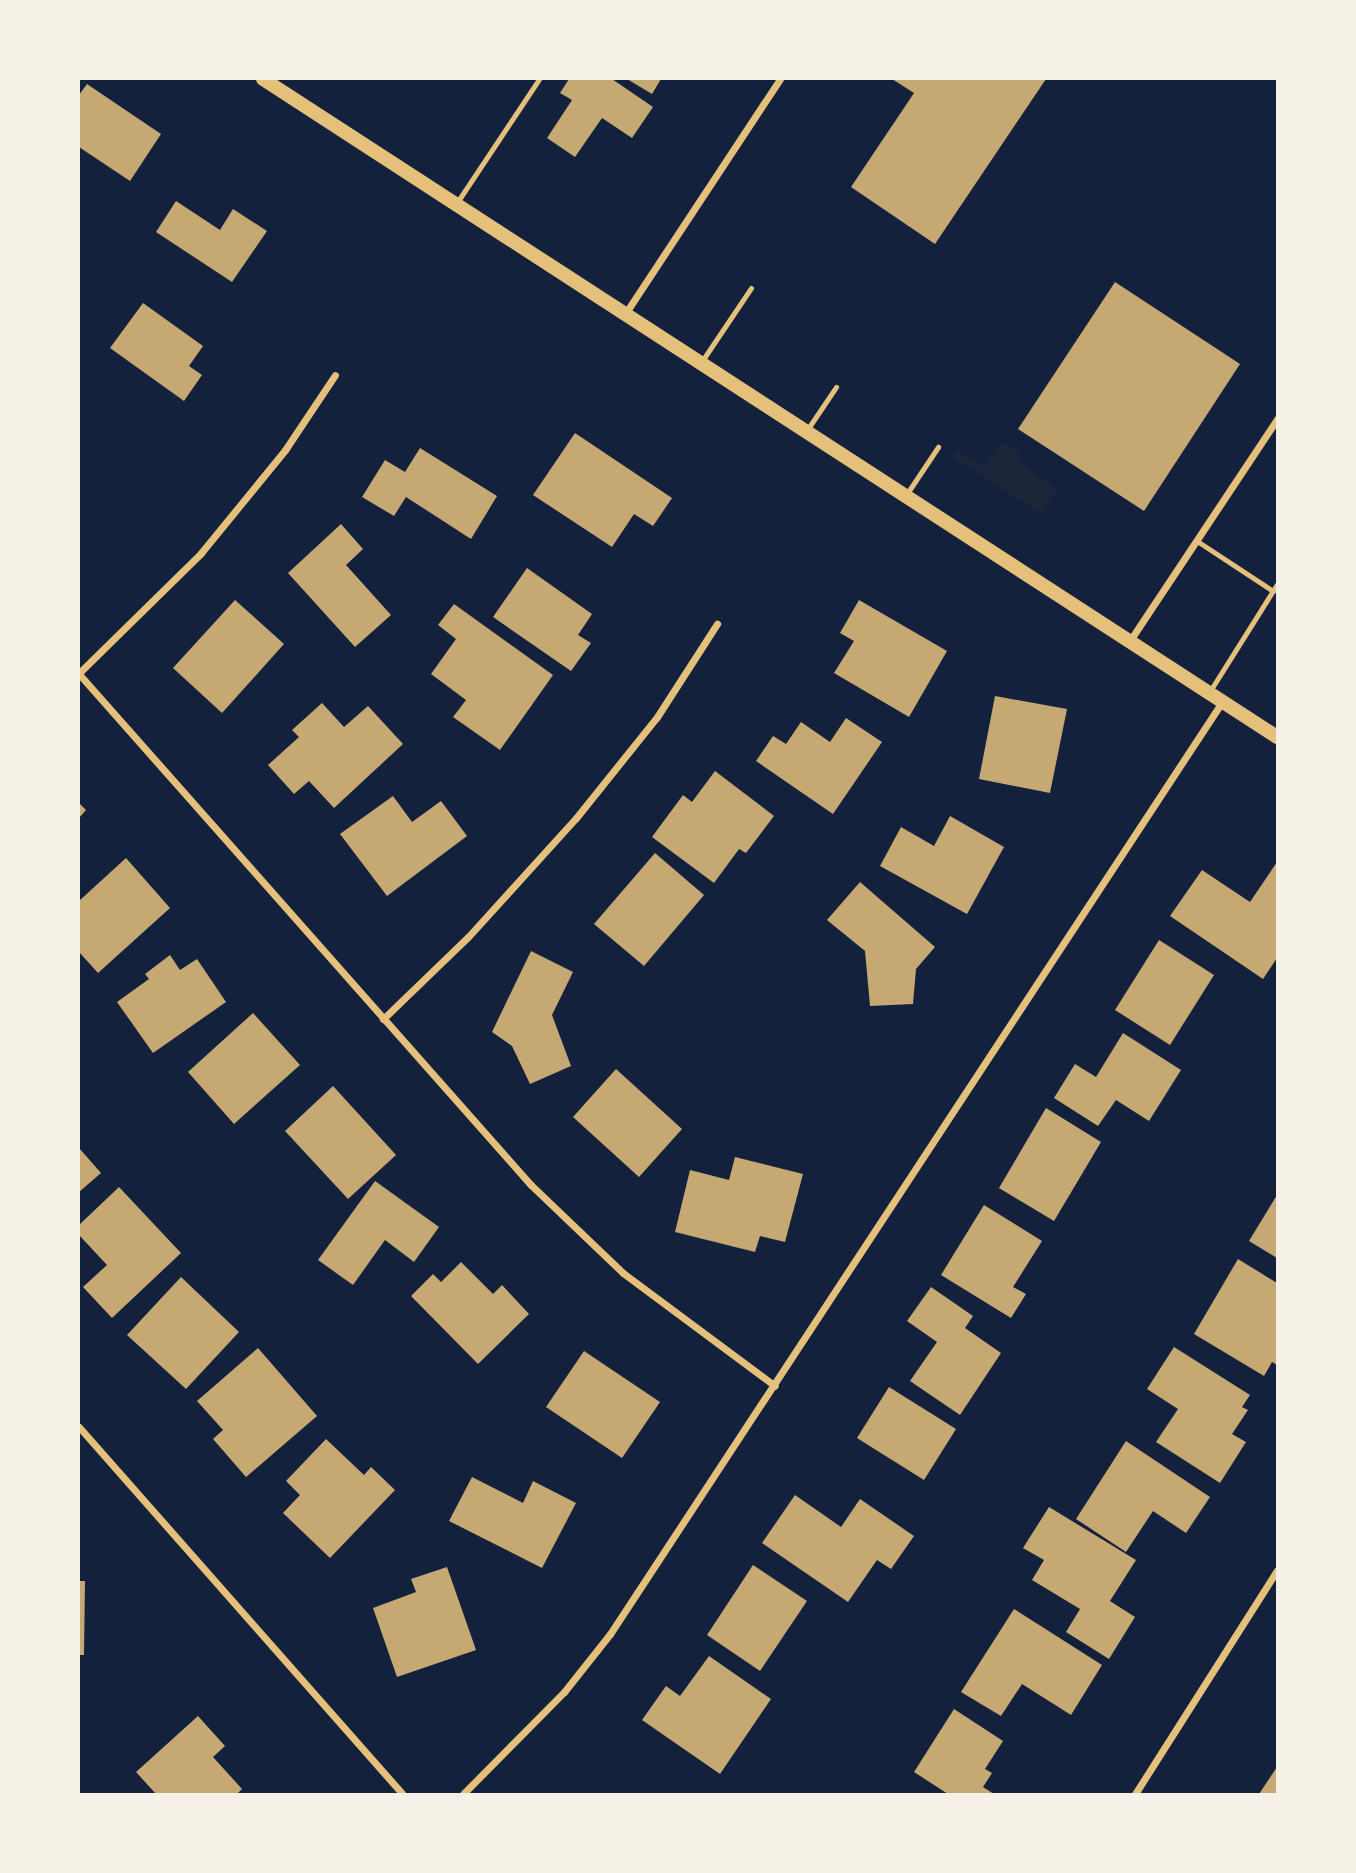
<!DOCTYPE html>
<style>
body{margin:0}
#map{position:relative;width:1356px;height:1873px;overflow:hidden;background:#14213d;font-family:Jost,sans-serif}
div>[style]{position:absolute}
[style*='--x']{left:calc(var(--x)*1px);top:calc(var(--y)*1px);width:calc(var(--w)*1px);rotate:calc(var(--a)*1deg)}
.green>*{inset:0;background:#1d2539}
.building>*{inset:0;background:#c6a872}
.service>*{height:5px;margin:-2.5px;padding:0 2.5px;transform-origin:2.5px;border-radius:2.5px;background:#e5c07b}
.minor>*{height:7px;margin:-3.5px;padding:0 3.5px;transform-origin:3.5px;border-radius:3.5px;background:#e5c07b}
.secondary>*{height:14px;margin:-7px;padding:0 7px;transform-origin:7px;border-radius:7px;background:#e5c07b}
span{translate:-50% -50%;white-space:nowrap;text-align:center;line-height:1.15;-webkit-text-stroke:6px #f6f1e7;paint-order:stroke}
.frame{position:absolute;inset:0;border:80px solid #f6f1e7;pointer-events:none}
</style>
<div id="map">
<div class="green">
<div style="clip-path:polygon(1001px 442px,1020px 454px,1022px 465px,1057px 489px,1042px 514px,953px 457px,957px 450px,984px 467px)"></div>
</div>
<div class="building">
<div style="clip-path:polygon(569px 79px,612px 79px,653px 107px,632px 138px,602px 118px,575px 157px,547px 138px,572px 100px,560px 93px)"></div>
<div style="clip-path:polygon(627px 79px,661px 79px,652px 94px)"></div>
<div style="clip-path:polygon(892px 79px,1046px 79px,935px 244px,851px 187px,914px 93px)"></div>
<div style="clip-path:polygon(87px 84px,161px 134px,130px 181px,79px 147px,79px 95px)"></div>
<div style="clip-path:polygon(176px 201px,220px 230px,233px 209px,267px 231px,232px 282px,156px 232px)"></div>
<div style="clip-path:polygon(1115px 282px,1240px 364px,1144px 511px,1018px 429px)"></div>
<div style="clip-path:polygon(143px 303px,203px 346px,189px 366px,202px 375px,184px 401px,110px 348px)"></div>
<div style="clip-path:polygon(575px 433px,672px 498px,653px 526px,634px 514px,612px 547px,533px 495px)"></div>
<div style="clip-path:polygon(420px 448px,497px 496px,471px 539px,406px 497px,394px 516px,362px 497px,385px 460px,405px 472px)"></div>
<div style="clip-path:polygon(341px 524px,363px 549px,346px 565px,391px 615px,355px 647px,288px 573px)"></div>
<div style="clip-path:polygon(527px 568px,592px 614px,578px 635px,591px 643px,571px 671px,493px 617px)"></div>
<div style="clip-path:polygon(235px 600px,284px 644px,222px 713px,173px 668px)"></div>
<div style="clip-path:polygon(859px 600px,947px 651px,909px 717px,834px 673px,854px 641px,840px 633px)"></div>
<div style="clip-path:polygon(454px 604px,553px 675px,500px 750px,453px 717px,466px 700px,431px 674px,456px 639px,438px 625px)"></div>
<div style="clip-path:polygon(995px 696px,1067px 709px,1050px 793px,979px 779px)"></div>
<div style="clip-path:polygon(322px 703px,344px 727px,368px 706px,403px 744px,334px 808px,309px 781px,294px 794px,268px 765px,299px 737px,292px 730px)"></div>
<div style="clip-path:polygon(846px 718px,882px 742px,833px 814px,756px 761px,773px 736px,786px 744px,801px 722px,830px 742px)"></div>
<div style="clip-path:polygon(715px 771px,774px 816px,746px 853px,739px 849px,714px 883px,652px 837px,683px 795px,692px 802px)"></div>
<div style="clip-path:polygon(393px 796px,412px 822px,441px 801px,467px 836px,387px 896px,340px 834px)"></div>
<div style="clip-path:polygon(79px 803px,86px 810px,79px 818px)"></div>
<div style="clip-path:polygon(950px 816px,1004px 847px,967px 914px,880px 866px,901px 827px,934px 846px)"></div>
<div style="clip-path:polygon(655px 853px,704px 895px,644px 966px,594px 924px)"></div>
<div style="clip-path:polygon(126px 858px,170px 908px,98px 973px,79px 952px,79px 901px)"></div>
<div style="clip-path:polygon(1277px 862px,1277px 958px,1263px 979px,1170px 916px,1202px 870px,1250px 902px)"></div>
<div style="clip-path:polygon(860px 882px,935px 947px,916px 969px,913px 1004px,870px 1006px,865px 951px,827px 920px)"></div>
<div style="clip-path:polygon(1159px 940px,1214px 975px,1170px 1045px,1115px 1010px)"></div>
<div style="clip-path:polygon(531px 951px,573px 972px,552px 1015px,571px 1066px,530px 1084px,512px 1046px,492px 1032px)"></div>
<div style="clip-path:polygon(170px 955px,180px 970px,197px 959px,226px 1002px,153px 1053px,117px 1002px,149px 979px,145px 974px)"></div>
<div style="clip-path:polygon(253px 1013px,300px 1065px,234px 1124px,188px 1072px)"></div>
<div style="clip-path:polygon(1123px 1033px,1181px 1070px,1149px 1121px,1116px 1100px,1098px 1126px,1054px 1098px,1075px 1064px,1096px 1077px)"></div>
<div style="clip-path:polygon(616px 1069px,682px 1129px,639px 1177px,573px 1117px)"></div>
<div style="clip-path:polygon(333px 1086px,396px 1155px,348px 1199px,285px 1131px)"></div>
<div style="clip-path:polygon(1046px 1108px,1101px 1142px,1054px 1221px,999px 1188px)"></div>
<div style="clip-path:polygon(79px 1148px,101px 1173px,79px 1192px)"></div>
<div style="clip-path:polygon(735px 1157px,803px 1174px,785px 1242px,760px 1236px,755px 1252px,675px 1232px,690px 1170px,729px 1180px)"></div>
<div style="clip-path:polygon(375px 1181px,439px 1227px,414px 1262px,385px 1240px,353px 1285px,318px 1260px)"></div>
<div style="clip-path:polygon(119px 1187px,181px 1253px,112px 1318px,83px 1287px,107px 1265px,79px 1235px,79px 1225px)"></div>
<div style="clip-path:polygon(1277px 1195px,1277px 1258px,1249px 1241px)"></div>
<div style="clip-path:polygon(984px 1205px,1042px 1241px,1013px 1287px,1026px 1294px,1011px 1318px,941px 1275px)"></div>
<div style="clip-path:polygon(1238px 1259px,1277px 1283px,1277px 1365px,1272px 1362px,1264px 1376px,1194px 1334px)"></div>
<div style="clip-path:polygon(461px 1262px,493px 1294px,502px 1285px,529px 1314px,478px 1364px,411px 1296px,433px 1274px,441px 1282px)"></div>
<div style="clip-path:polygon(181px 1277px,239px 1332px,186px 1389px,127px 1335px)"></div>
<div style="clip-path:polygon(931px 1287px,973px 1316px,965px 1328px,1001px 1353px,960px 1415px,910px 1381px,937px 1342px,907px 1321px)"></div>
<div style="clip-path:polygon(1174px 1347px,1250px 1395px,1242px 1407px,1248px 1410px,1232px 1434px,1246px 1442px,1220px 1483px,1156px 1442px,1178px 1409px,1147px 1389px)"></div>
<div style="clip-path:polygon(258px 1348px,317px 1416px,246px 1477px,213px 1439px,223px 1430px,197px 1401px)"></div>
<div style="clip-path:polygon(584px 1351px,660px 1402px,622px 1458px,546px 1407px)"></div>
<div style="clip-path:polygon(889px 1387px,956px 1429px,924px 1480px,857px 1438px)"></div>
<div style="clip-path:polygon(326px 1439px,364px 1475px,371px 1467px,395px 1490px,330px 1558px,283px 1513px,300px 1495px,286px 1481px)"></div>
<div style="clip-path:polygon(1126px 1441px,1210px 1497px,1186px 1533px,1153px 1511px,1126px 1552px,1076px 1519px)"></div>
<div style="clip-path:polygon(472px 1477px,523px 1503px,533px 1481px,576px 1503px,542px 1568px,449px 1521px)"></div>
<div style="clip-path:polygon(795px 1495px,841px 1527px,860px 1499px,914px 1536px,891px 1569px,877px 1560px,848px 1602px,762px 1543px)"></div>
<div style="clip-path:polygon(1049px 1507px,1136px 1560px,1110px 1601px,1135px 1617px,1109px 1659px,1066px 1632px,1080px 1609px,1032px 1580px,1044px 1560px,1023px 1548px)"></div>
<div style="clip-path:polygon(753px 1565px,807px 1601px,760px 1671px,707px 1635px)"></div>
<div style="clip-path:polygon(447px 1567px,476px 1650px,397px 1677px,373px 1608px,416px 1592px,411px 1579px)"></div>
<div style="clip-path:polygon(79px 1581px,85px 1581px,84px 1655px,79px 1655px)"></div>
<div style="clip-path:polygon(1014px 1609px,1102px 1665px,1071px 1715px,1022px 1684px,1001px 1716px,961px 1692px)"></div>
<div style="clip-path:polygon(709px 1656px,771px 1699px,720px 1774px,642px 1720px,666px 1686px,680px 1696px)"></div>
<div style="clip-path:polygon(954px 1709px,1003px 1741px,985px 1769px,992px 1773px,983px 1787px,994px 1794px,948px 1794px,914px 1772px)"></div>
<div style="clip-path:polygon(198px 1716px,225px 1746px,213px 1757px,242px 1789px,237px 1794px,156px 1794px,136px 1772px)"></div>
<div style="clip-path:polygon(1277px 1767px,1277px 1794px,1259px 1794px)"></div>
</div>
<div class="service">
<div style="--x:456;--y:204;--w:150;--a:-56.4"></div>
<div style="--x:702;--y:361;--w:88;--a:-56.1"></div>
<div style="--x:807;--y:430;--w:52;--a:-56"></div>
<div style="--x:906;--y:495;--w:58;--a:-56.3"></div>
<div style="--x:1197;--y:541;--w:91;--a:33.3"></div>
<div style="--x:1210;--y:691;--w:126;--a:-57.9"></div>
</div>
<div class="minor">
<div style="--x:625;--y:314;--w:282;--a:-56.6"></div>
<div style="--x:1129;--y:642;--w:268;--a:-56.4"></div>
<div style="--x:79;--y:673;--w:171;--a:-44.5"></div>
<div style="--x:201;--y:553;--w:133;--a:-50.8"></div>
<div style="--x:285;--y:450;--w:90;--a:-56.3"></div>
<div style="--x:79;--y:674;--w:682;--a:48.51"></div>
<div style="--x:531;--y:1185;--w:127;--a:43.7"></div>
<div style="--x:623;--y:1273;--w:189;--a:36.6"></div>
<div style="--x:383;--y:1019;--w:118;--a:-44"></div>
<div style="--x:468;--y:937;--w:161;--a:-47.8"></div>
<div style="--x:576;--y:818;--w:129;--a:-51.3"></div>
<div style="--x:657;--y:717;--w:111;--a:-57.2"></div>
<div style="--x:79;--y:1427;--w:489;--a:48.6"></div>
<div style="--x:463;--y:1794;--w:144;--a:-45.3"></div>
<div style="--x:564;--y:1692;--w:74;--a:-51.6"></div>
<div style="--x:610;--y:1634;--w:1115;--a:-56.71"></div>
<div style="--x:1135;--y:1794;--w:265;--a:-57.6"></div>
</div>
<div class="secondary">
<div style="--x:263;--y:79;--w:1209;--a:32.98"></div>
</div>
<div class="frame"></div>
</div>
